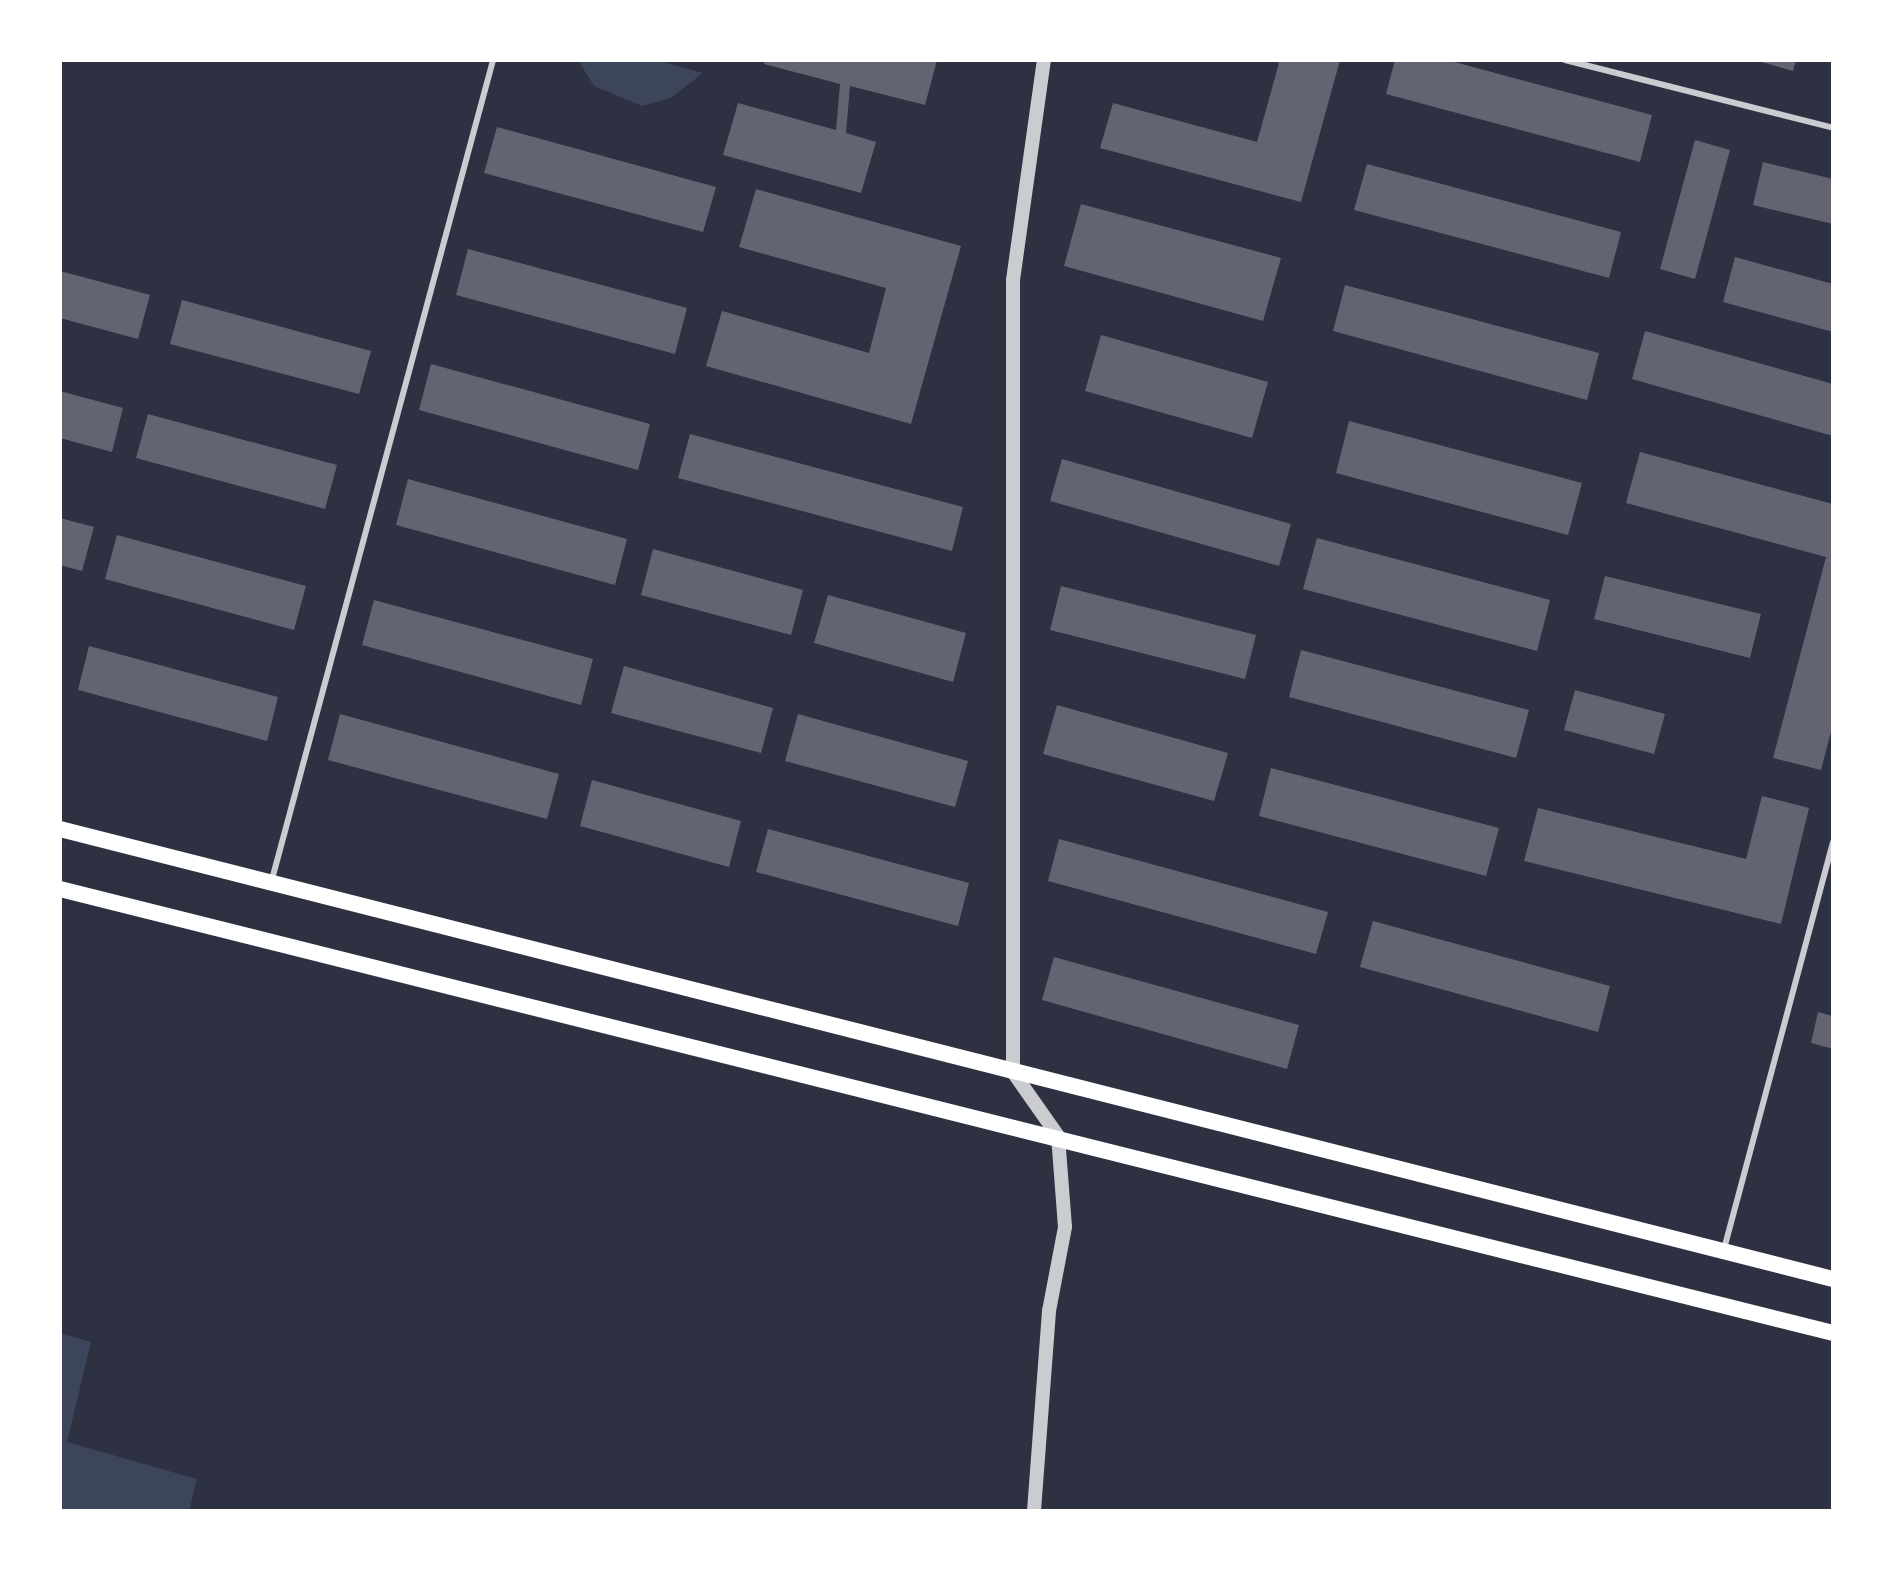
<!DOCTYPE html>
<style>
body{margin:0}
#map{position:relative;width:1893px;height:1571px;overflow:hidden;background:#2d3142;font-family:Poppins,sans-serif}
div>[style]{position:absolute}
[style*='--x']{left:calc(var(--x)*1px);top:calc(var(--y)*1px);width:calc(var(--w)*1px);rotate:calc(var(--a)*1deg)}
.green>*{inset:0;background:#3c4559}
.building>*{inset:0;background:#626471}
.service>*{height:6px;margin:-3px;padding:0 3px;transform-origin:3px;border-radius:3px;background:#caccd0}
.tertiary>*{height:14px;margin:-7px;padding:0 7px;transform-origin:7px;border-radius:7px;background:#caccd0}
.secondary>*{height:16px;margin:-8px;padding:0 8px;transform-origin:8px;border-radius:8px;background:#fff}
span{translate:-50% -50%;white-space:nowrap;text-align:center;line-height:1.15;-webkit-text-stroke:8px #fff;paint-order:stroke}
.frame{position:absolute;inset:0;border:62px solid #fff;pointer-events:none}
</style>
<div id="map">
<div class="green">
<div style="clip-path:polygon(578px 60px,657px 60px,703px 73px,671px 98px,642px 106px,594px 86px)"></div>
<div style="clip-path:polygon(60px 1333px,91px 1342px,67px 1442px,197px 1479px,189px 1511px,60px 1511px)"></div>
</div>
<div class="building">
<div style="clip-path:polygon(765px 60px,937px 60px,925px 105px,850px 86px,846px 133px,876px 142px,861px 193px,723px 155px,738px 103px,836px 130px,840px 84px,764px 64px)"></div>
<div style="clip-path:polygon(1271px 60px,1340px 60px,1301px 202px,1100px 148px,1113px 103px,1257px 142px,1279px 63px)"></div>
<div style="clip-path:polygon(1395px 60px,1447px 60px,1652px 115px,1640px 162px,1386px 94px)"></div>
<div style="clip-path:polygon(1755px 60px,1796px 60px,1793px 71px)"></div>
<div style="clip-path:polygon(497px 127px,716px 187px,703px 232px,484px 173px)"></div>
<div style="clip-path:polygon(1695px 140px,1730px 150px,1695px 279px,1660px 269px)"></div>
<div style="clip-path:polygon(1763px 162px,1833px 179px,1833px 224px,1753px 205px)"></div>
<div style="clip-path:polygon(1367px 164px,1621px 232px,1609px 278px,1354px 210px)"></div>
<div style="clip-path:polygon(756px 189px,961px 246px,911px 424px,706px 366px,722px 311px,869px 353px,886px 288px,739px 247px)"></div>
<div style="clip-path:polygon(1081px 204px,1281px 258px,1263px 321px,1064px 266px)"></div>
<div style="clip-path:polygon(468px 249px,687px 308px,675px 354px,456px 295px)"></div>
<div style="clip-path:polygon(1735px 257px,1833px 284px,1833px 332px,1723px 302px)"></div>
<div style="clip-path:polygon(60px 271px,150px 295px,138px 339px,60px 318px)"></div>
<div style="clip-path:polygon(1345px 285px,1599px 353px,1587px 400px,1333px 331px)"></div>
<div style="clip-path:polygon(182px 300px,371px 351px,359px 394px,170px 344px)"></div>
<div style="clip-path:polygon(1645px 331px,1833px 384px,1833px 436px,1632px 379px)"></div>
<div style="clip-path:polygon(1101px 335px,1268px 382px,1252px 438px,1085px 391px)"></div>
<div style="clip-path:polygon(431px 364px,650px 424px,638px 470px,419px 410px)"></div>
<div style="clip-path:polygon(60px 391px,123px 408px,112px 452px,60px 438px)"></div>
<div style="clip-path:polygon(148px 414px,337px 465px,325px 509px,136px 458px)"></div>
<div style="clip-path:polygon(1349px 421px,1582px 483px,1568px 535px,1336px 473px)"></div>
<div style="clip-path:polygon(690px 434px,963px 507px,952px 551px,678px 478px)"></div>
<div style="clip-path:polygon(1640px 452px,1833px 504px,1833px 724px,1821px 770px,1773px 758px,1826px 557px,1626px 503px)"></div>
<div style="clip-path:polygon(1062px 459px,1291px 524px,1279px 566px,1050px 501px)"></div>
<div style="clip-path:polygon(408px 479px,627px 539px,615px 585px,396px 525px)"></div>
<div style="clip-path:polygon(60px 518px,94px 527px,82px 571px,60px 565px)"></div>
<div style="clip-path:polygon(117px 535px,306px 586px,294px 630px,105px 579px)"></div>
<div style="clip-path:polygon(1317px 538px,1550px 600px,1537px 651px,1303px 589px)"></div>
<div style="clip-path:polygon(653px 549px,803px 590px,791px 635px,641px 595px)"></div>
<div style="clip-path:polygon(1605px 576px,1761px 614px,1750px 658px,1594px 619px)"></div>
<div style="clip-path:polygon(1061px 586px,1256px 635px,1245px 679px,1050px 630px)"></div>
<div style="clip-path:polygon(828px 595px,966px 633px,953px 682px,814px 643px)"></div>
<div style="clip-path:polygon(374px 600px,593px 659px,581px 705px,362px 645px)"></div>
<div style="clip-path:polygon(89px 646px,278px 697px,267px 741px,78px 690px)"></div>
<div style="clip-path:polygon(1301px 650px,1529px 710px,1516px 758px,1289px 697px)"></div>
<div style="clip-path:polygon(624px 666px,773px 708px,761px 753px,611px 713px)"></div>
<div style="clip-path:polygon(1575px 690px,1665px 714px,1654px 754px,1564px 730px)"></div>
<div style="clip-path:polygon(1057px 705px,1228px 753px,1214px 801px,1043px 754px)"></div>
<div style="clip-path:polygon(340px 714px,559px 774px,547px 819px,328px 760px)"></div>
<div style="clip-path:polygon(798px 714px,968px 761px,955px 807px,785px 761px)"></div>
<div style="clip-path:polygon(1271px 768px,1499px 828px,1486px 876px,1259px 816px)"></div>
<div style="clip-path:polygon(592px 780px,741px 821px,729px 867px,580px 826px)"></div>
<div style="clip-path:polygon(1762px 796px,1809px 808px,1781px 924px,1524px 861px,1538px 808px,1746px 859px)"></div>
<div style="clip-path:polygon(768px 829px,969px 883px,958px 926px,756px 872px)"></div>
<div style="clip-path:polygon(1059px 839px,1328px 912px,1316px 954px,1048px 881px)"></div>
<div style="clip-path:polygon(1373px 921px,1610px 986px,1598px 1032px,1360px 967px)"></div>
<div style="clip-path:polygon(1054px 957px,1299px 1025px,1287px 1069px,1042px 1000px)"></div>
<div style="clip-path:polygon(1818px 1012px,1833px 1016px,1833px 1049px,1811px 1043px)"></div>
</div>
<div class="service">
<div style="--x:1565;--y:60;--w:276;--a:14.2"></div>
<div style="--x:271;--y:883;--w:852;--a:-74.9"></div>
<div style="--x:1724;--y:1249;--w:421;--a:-75"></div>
</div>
<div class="tertiary">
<div style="--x:1034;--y:1511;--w:201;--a:-85.7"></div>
<div style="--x:1049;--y:1311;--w:86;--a:-79.2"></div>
<div style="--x:1065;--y:1227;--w:91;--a:-94.4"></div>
<div style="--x:1058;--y:1136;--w:78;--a:-125.1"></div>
<div style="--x:1013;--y:1072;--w:792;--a:-90"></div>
<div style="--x:1013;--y:280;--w:222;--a:-82"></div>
</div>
<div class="secondary">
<div style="--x:60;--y:829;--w:1829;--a:14.24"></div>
<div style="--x:60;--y:889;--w:1828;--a:14.06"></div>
</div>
<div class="frame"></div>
</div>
